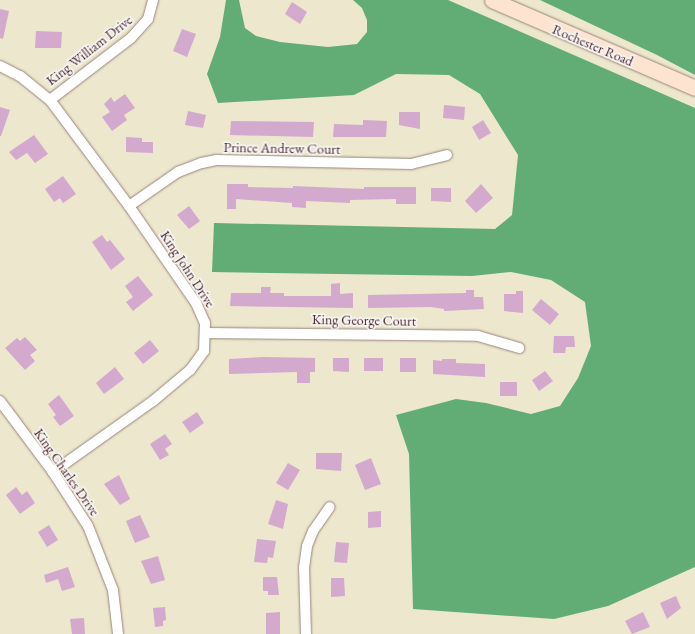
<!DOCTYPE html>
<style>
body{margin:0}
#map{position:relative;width:695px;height:634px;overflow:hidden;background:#ece7cd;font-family:"EB Garamond",serif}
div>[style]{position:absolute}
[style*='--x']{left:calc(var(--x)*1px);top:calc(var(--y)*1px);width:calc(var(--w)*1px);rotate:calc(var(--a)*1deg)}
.forest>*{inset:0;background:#62ad76}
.building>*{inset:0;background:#d4a9ce}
.roads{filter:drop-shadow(0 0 1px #9b837c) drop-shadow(0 0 1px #9b837c)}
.street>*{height:10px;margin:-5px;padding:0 5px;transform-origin:5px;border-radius:5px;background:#fff}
.secondary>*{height:15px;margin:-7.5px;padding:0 7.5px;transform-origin:7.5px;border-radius:7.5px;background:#fde4d1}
span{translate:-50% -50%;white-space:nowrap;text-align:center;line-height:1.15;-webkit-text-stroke:3.5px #f6f6f2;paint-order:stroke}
.street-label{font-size:14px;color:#4a1f2b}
</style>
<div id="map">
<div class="forest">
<div style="clip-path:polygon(226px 0,239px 0,245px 28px,256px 36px,280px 42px,328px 47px,357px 44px,367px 32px,367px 20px,362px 8px,353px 0,448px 0,695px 108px,695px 567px,608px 606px,554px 619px,413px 609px,409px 454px,396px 415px,456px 399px,486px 403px,531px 414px,560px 406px,578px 378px,591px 346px,585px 302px,551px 280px,511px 272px,472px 276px,212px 272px,214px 223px,495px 229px,512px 215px,518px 155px,480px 94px,449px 75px,396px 74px,354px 95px,218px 103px,207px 74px,220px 37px)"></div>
<div style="clip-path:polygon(540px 0,695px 0,695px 75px,657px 55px)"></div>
</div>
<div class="building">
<div style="clip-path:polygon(292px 2px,307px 12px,300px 24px,285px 14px)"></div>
<div style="clip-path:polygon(0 9px,9px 11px,3px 39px,0 38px)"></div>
<div style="clip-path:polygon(182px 29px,196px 34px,187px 57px,173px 51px)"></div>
<div style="clip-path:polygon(36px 31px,62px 32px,61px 48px,35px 48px)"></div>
<div style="clip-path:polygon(125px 94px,135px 108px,124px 115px,127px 120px,112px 131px,102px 117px,110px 112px,104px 104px,111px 97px,114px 102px)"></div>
<div style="clip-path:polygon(444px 105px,465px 107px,464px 120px,443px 118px)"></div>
<div style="clip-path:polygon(0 107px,10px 110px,1px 136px,0 136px)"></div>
<div style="clip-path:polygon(188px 111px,206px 115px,203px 128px,185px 125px)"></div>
<div style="clip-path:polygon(399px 112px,420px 112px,420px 129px,399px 125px)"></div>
<div style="clip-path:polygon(363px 120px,387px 121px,386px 137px,333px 137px,334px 124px,363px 125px)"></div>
<div style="clip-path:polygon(483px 120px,491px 133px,479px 140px,472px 127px)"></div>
<div style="clip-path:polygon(231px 121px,314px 122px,313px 137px,230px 135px)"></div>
<div style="clip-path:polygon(34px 135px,48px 154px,35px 163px,27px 153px,16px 160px,9px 152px)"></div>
<div style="clip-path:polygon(126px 137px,142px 138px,142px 142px,153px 142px,153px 153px,126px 152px)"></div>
<div style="clip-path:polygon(63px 176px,76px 194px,63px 203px,60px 198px,54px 202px,45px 189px)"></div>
<div style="clip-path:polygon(227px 184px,248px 184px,248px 187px,293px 188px,293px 186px,364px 189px,364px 187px,416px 187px,416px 204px,396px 204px,396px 199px,350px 200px,350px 203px,306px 201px,306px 208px,292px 207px,292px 203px,236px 199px,236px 209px,227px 209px)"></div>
<div style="clip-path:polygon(481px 184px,493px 198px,476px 213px,465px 201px)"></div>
<div style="clip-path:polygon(431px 188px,451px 188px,451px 202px,431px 201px)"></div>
<div style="clip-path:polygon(189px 206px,200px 221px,189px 229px,177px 215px)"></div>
<div style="clip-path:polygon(102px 235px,107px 242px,110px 240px,125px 259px,111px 270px,92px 242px)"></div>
<div style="clip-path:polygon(138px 276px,153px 295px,133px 311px,126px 302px,133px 297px,125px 286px)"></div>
<div style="clip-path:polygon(340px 283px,340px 294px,353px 293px,353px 308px,230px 306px,231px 293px,261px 293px,261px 287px,271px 287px,270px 293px,284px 293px,284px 296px,331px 296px,331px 284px)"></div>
<div style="clip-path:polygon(466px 290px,474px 290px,474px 297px,483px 297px,484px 309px,444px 311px,444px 309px,431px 307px,368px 308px,368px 295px,466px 293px)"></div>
<div style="clip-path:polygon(516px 291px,523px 291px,523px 313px,504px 311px,504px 294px,516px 294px)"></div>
<div style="clip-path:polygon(541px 299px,559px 314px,550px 325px,532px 310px)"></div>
<div style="clip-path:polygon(554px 336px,574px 336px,575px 347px,566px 347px,565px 353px,553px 353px)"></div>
<div style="clip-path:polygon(25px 337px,37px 350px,30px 355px,35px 361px,25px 370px,5px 348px,17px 338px,20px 341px)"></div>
<div style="clip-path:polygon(150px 340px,159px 351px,143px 364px,134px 353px)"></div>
<div style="clip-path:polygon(264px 357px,315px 358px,315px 372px,310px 372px,310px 383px,297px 383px,297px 372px,229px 374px,229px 359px)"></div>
<div style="clip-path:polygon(333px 358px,349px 358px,349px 372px,333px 371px)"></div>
<div style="clip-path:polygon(364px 358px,383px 358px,383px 371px,364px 371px)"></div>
<div style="clip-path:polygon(400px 358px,416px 358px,416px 372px,400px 372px)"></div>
<div style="clip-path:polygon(442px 359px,456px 359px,456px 363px,485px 364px,485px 377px,433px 374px,433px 360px,442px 361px)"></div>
<div style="clip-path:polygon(115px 367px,124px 379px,104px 394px,96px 383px)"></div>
<div style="clip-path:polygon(545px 371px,553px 381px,539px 391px,532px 380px)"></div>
<div style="clip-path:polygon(500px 382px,517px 382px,517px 396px,500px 396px)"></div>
<div style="clip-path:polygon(59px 395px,74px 416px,60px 426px,53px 417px,56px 415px,48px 404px)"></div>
<div style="clip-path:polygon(197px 412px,204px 423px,190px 433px,182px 422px)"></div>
<div style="clip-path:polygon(165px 434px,172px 444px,165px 449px,169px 455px,160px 460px,150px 444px)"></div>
<div style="clip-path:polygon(316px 453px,342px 453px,341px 471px,316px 469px)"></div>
<div style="clip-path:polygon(371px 458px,381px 484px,365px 490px,355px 465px)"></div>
<div style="clip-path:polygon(288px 463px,300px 470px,288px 490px,276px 483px)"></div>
<div style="clip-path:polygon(119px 475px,130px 499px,120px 505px,104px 484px)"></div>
<div style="clip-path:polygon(16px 487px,22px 495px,27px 491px,35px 503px,20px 514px,6px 495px)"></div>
<div style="clip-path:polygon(276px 500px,288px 504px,283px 529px,268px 524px)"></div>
<div style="clip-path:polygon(381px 511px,381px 527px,368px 528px,368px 512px)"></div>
<div style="clip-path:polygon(140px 515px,150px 537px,135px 543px,126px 521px)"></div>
<div style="clip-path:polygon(49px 525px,58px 540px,47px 547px,38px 532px)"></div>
<div style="clip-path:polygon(257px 539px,276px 541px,273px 558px,268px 557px,267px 563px,254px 562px)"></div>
<div style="clip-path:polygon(336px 542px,349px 543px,347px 563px,334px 562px)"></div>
<div style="clip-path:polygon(158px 556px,165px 580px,151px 584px,141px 561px)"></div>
<div style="clip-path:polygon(68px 567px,75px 587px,62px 591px,58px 579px,46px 583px,44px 575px)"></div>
<div style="clip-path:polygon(263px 577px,277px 577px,279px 595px,268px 595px,268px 591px,263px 591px)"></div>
<div style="clip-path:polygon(331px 578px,344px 578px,345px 596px,331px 597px)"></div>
<div style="clip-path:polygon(676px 596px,681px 608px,667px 619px,660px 603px)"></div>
<div style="clip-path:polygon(165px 607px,166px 620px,163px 621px,163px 626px,155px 627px,153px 608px)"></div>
<div style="clip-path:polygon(280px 612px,280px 634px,266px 634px,266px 613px)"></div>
<div style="clip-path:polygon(643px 612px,650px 627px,632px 634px,625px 621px)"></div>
<div style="clip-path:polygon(84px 618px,85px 634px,72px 634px,70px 619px)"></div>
</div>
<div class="roads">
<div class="street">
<div style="--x:0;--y:66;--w:22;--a:27"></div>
<div style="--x:20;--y:76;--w:38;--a:39"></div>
<div style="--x:50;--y:100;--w:132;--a:53.3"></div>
<div style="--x:129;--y:206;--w:118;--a:55.4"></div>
<div style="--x:196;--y:303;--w:22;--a:66"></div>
<div style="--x:205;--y:323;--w:28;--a:92"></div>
<div style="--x:204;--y:351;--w:24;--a:126"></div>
<div style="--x:190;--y:370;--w:48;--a:140"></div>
<div style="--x:153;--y:401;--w:123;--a:144.6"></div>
<div style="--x:50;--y:100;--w:102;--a:-37.4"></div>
<div style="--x:131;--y:38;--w:25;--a:-48"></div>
<div style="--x:148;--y:19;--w:20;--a:-75"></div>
<div style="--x:129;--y:206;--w:60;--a:-34.8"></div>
<div style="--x:178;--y:172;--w:26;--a:-21"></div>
<div style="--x:202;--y:163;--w:14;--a:-12"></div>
<div style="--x:216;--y:160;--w:195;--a:1.2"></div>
<div style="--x:411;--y:164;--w:37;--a:-14"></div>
<div style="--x:206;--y:333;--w:272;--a:0.6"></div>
<div style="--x:478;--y:336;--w:43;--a:16.3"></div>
<div style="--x:0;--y:401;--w:89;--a:53.3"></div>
<div style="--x:53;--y:472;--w:64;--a:57.1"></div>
<div style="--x:88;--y:526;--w:69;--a:68.7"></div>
<div style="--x:113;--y:590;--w:44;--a:83.5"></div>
<div style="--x:306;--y:634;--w:66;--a:-91.7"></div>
<div style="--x:304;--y:568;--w:22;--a:-82"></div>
<div style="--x:307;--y:546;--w:16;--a:-68"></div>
<div style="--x:313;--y:531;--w:29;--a:-55"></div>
</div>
<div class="secondary">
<div style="--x:492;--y:0;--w:221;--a:23.4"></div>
</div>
</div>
<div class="street-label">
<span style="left:593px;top:45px;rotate:23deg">Rochester Road</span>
<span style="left:89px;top:50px;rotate:-38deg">King William Drive</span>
<span style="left:282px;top:148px;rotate:1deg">Prince Andrew Court</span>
<span style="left:188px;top:269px;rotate:57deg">King John Drive</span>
<span style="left:364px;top:320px;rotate:1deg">King George Court</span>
<span style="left:67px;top:472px;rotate:55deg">King Charles Drive</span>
</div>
</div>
